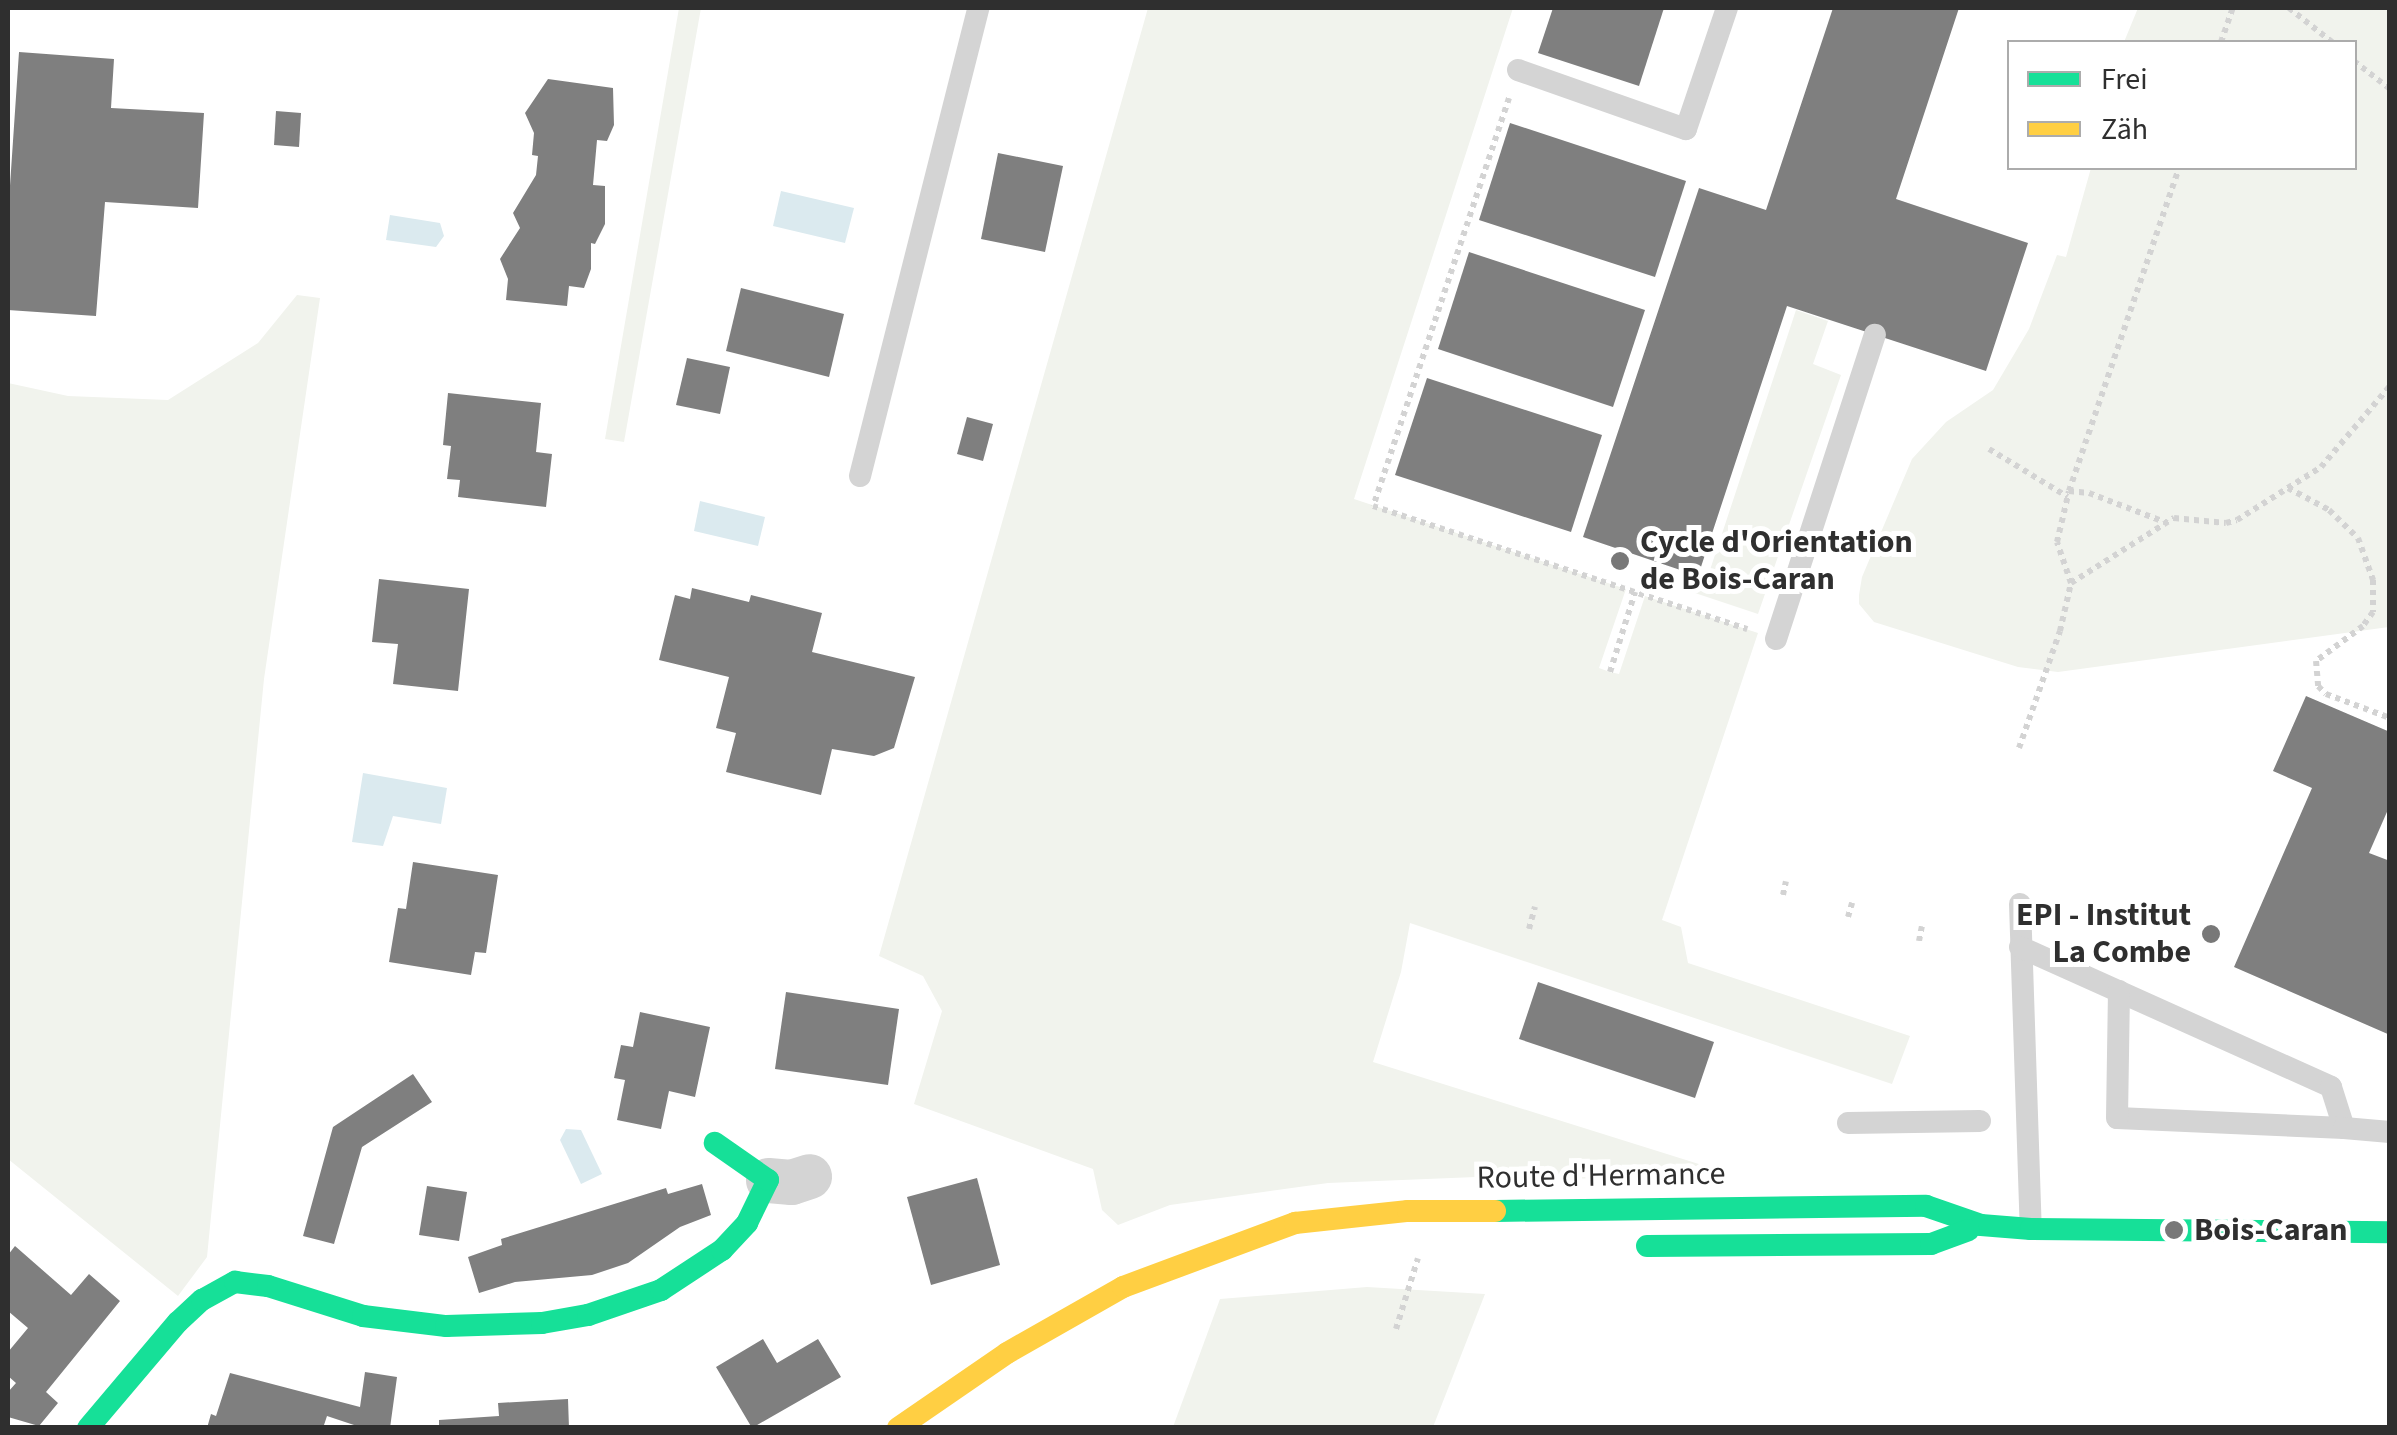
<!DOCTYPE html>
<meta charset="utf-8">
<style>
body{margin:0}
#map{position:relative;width:2397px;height:1435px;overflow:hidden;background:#fff;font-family:"Source Sans 3",sans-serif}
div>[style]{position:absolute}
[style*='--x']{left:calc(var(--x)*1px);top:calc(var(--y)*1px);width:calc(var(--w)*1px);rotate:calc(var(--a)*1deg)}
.green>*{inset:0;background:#f1f3ed}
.water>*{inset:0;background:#dbeaef}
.building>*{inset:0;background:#7f7f7f}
.path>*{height:6px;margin-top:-3px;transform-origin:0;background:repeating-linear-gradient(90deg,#d3d3d3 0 5px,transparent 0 10px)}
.lane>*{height:22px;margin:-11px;padding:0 11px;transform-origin:11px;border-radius:11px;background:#d4d4d4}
.street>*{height:45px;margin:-22.5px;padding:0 22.5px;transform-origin:22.5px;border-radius:22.5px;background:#d4d4d4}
.fast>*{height:22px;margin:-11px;padding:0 11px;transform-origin:11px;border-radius:11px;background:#16e098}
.slow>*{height:22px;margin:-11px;padding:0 11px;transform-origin:11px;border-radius:11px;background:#ffcf43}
.dots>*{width:28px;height:28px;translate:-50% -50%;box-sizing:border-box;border:5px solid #fff;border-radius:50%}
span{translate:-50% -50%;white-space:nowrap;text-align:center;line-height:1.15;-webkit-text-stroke:10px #fff;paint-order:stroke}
.poi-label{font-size:32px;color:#2f2f2f;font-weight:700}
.left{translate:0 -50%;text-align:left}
.right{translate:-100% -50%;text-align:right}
.street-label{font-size:32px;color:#2f2f2f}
.frame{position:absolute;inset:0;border:10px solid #2f2f2f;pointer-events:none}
.legend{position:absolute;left:2007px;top:40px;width:350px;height:130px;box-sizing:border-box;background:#fff;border:2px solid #acacac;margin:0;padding:12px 18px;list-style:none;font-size:30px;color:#2f2f2f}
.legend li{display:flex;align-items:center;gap:20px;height:50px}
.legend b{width:50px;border:2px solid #acacac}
</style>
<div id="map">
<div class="green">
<div style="clip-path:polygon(679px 8px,701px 8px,624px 442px,605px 439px)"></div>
<div style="clip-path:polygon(1148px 8px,1513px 8px,1354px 499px,1626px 589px,1599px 668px,1610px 672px,1619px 674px,1645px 596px,1758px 633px,1662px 920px,1681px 927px,1688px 963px,1910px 1036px,1892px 1084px,1410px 923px,1401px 972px,1373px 1062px,1702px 1165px,1625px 1179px,1476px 1177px,1328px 1183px,1170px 1205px,1118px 1225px,1102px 1210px,1093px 1169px,914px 1104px,942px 1011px,923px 976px,879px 956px)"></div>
<div style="clip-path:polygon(2138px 8px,2389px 8px,2389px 627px,2058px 672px,2018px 667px,1874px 622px,1859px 604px,1859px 595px,1862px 577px,1912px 459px,1946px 422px,1993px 390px,2029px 329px,2057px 255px,2066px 257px,2091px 168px,2354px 168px,2354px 42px,2124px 42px)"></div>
<div style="clip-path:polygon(297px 295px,320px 298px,264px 679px,207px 1257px,178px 1296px,8px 1159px,8px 383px,68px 396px,168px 400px,258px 343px)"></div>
<div style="clip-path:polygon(1796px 310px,1828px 321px,1813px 364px,1841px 375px,1758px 614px,1692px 592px,1686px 585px,1688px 574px,1739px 589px,1708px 576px)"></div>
<div style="clip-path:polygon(1367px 1287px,1485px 1294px,1433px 1427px,1173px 1427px,1220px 1299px)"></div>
</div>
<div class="water">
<div style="clip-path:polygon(781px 191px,854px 208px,845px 243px,773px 226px)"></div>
<div style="clip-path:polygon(390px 215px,440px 223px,444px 236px,436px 247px,386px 240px)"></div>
<div style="clip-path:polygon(700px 501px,765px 517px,758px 546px,694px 531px)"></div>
<div style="clip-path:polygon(363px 773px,447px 788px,441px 824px,393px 816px,383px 846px,352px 842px)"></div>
<div style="clip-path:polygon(566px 1129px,581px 1130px,602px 1174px,581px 1184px,560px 1140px)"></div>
</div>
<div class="building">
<div style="clip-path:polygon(1553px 8px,1664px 8px,1639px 86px,1538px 53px)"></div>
<div style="clip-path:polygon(1833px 8px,1959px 8px,1896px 199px,2028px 243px,1986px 371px,1787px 306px,1698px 576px,1583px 537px,1699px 188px,1766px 210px)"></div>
<div style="clip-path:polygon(19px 52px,114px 59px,111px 108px,204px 113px,198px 208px,105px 202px,96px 316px,8px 310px,8px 215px)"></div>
<div style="clip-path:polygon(548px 79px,613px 88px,614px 125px,607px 141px,597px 140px,593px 185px,605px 186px,605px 224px,595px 244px,591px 243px,591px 269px,584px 288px,569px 286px,567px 306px,506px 300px,508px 279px,500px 259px,520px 228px,513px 213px,536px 175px,538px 156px,532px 155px,534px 133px,525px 113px)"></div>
<div style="clip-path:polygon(276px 111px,301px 113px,299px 147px,274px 145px)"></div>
<div style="clip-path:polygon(1510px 123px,1686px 181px,1655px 277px,1479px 220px)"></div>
<div style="clip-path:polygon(998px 153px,1063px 166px,1045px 252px,981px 239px)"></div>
<div style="clip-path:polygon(1469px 252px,1645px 310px,1613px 407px,1438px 349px)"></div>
<div style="clip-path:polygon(741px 288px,844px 314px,829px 377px,726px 351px)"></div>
<div style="clip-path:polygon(687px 358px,730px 367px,720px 414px,676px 405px)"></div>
<div style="clip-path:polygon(1427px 378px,1602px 435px,1571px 532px,1395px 475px)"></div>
<div style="clip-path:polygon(448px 393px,541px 403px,536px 452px,552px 454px,546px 507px,458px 497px,460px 480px,447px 479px,451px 446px,443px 445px)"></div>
<div style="clip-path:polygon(967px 417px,993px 424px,983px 461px,957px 454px)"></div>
<div style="clip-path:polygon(379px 579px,469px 589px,458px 691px,393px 684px,398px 644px,372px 642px)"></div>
<div style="clip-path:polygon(692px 588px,749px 602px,751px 595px,822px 613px,812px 652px,915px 677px,894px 748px,874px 756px,832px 749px,821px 795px,726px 772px,736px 733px,716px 728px,729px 677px,659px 660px,675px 595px,690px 599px)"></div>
<div style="clip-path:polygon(2306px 696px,2390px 732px,2390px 805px,2369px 853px,2390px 861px,2390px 1035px,2234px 967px,2312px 788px,2273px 771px)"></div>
<div style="clip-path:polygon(413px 862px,498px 875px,486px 953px,475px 952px,471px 975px,389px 962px,398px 908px,406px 909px)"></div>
<div style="clip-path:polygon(1538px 982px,1714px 1042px,1695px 1098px,1519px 1039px)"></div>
<div style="clip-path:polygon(786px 992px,899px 1009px,888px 1085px,775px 1069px)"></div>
<div style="clip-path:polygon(640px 1012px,710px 1027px,695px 1097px,669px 1091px,661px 1129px,617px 1120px,625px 1080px,614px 1078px,621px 1045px,633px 1047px)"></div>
<div style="clip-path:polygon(413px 1074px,432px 1102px,362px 1147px,334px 1244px,303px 1236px,333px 1127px)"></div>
<div style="clip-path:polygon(977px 1178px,1000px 1265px,931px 1285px,907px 1197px)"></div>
<div style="clip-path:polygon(702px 1184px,711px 1215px,680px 1227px,628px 1263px,592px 1275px,515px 1282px,479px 1293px,468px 1257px,502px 1245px,501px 1239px,666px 1188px,668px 1194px)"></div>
<div style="clip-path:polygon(427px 1186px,467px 1192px,459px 1241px,419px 1235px)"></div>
<div style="clip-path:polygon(15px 1246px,71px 1295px,89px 1274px,120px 1301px,46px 1392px,58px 1403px,39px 1426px,8px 1417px,8px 1392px,16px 1383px,8px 1376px,8px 1352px,28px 1328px,8px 1311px,8px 1255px)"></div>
<div style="clip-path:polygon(763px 1339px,777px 1363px,818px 1339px,841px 1377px,752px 1428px,716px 1367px)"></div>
<div style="clip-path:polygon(365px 1372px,397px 1377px,390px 1428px,363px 1428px,327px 1416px,323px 1428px,207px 1428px,211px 1414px,216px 1416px,230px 1373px,360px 1407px)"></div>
<div style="clip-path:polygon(568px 1399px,569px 1428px,439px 1428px,439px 1420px,499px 1416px,498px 1403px)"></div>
</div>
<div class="path">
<div style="--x:2289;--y:8;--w:55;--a:38.3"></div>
<div style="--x:2221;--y:42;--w:36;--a:-71"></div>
<div style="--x:2354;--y:61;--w:46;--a:37.9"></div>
<div style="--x:1509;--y:98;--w:430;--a:108.4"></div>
<div style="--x:1373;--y:506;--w:394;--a:18.2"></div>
<div style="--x:1989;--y:449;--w:92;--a:31.3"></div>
<div style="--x:2288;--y:488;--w:47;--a:28.2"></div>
<div style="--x:2329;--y:510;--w:40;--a:44"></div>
<div style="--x:2358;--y:538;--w:45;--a:70.3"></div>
<div style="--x:2373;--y:580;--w:32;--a:90"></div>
<div style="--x:2373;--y:612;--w:17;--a:126"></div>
<div style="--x:2363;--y:626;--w:59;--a:143.3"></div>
<div style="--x:2316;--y:661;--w:25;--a:85"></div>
<div style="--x:2318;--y:686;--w:11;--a:45"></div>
<div style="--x:2326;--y:694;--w:68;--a:20.6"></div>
<div style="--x:2069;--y:491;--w:20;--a:6"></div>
<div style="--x:2089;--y:493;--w:84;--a:21"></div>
<div style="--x:2071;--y:583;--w:43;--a:-108.9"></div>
<div style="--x:2057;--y:542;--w:52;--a:-76.8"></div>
<div style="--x:2069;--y:491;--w:341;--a:-71.2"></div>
<div style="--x:1610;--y:672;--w:84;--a:-72.6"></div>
<div style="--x:2019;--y:748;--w:124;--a:-70.7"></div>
<div style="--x:2060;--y:631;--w:49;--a:-77.1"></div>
<div style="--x:2071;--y:583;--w:122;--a:-32.3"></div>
<div style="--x:2174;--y:518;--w:52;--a:5.5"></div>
<div style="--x:2226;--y:523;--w:11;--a:-15"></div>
<div style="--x:2237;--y:520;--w:99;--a:-32.2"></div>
<div style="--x:2321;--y:467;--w:106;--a:-49.6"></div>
<div style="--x:1783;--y:895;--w:14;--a:-78"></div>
<div style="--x:1848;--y:917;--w:15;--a:-74"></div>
<div style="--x:1529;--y:929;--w:23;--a:-75"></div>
<div style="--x:1919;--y:941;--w:15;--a:-79"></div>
<div style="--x:1396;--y:1329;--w:74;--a:-72.8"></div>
</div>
<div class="lane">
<div style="--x:1518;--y:70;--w:178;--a:19.4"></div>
<div style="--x:1686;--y:129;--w:128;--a:-71.3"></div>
<div style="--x:860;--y:476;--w:483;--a:-75.8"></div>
<div style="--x:1776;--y:639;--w:320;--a:-72"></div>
<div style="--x:2020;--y:904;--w:325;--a:88.1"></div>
<div style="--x:2020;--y:947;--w:341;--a:24.2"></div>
<div style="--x:2331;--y:1087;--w:43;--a:72.4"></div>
<div style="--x:2344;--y:1128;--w:227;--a:-177.5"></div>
<div style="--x:2117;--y:1118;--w:127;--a:-89.1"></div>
<div style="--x:1848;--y:1123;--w:132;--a:-0.9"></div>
<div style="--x:2344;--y:1128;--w:46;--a:5"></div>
</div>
<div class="street">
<div style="--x:768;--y:1180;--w:23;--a:5"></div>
<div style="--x:791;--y:1182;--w:19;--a:-18"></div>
</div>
<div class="fast">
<div style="--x:1495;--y:1211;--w:431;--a:-0.7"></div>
<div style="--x:1926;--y:1206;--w:58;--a:19.1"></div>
<div style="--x:1981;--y:1225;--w:50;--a:4.6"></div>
<div style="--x:2031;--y:1229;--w:359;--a:0.5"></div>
<div style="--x:1647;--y:1246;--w:284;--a:-0.4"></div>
<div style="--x:1931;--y:1244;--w:40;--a:-20.2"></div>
<div style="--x:88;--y:1428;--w:139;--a:-49.7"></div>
<div style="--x:178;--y:1322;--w:33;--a:-43"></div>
<div style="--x:202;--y:1300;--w:38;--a:-29"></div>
<div style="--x:235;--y:1282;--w:33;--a:7"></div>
<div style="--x:268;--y:1286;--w:100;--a:17.5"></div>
<div style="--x:363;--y:1316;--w:84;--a:6.9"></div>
<div style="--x:446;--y:1326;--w:96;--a:-1.8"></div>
<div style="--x:542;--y:1323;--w:47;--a:-9.9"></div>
<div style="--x:588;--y:1315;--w:77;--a:-18.9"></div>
<div style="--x:661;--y:1290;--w:73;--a:-33.3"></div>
<div style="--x:722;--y:1250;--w:37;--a:-47"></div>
<div style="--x:747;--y:1223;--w:48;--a:-64"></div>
<div style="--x:768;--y:1180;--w:65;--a:-145.1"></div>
</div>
<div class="slow">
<div style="--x:898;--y:1428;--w:132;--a:-34.5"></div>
<div style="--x:1007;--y:1353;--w:133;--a:-29.6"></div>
<div style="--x:1123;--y:1287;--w:184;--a:-20.4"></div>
<div style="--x:1295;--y:1223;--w:114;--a:-6.1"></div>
<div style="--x:1408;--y:1211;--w:87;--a:0"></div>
</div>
<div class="dots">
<div style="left:1620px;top:561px;background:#787878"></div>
<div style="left:2211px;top:934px;background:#787878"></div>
<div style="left:2174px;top:1230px;background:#787878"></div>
</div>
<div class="poi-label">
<span class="left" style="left:1640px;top:561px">Cycle d'Orientation<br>de Bois-Caran</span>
<span class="right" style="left:2191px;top:934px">EPI - Institut<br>La Combe</span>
<span class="left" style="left:2194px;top:1230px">Bois-Caran</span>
</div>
<div class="street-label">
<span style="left:1601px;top:1176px;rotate:-1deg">Route d'Hermance</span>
</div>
<div class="frame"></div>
<ul class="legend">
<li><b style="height:12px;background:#16e098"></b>Frei</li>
<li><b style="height:12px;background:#ffcf43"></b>Zäh</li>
</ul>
</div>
